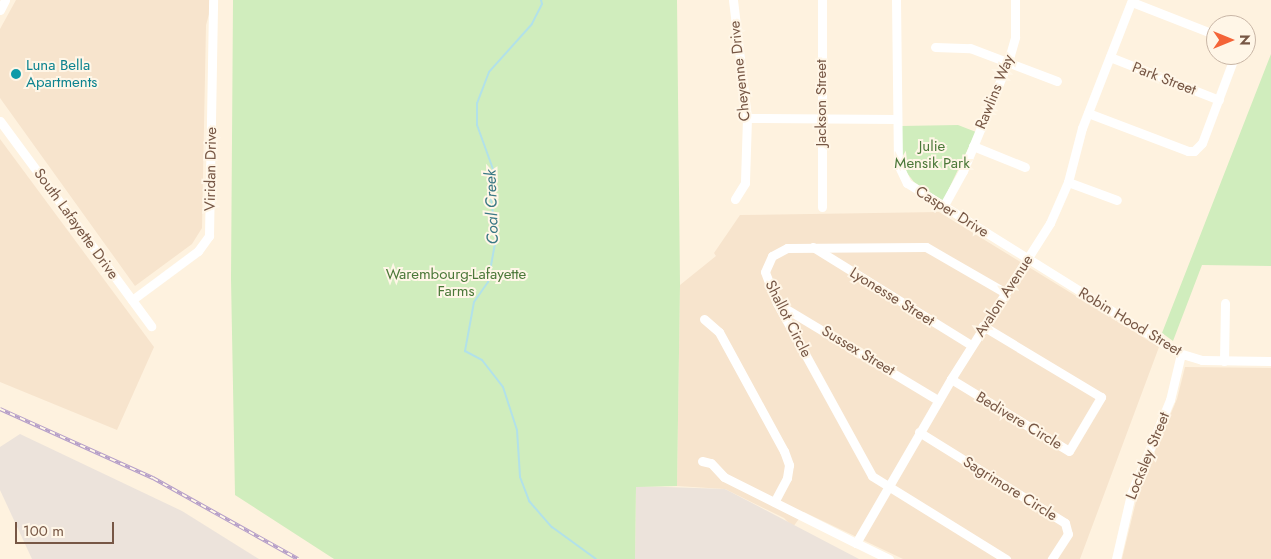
<!DOCTYPE html>
<style>
body{margin:0}
#map{position:relative;width:1271px;height:559px;overflow:hidden;background:#fef2df;font-family:Jost,sans-serif}
div>[style]{position:absolute}
[style*='--x']{left:calc(var(--x)*1px);top:calc(var(--y)*1px);width:calc(var(--w)*1px);rotate:calc(var(--a)*1deg)}
.residential>*{inset:0;background:#f7e4cd}
.industrial>*{inset:0;background:#ece3db}
.green>*{inset:0;background:#d0edbd}
.stream>*{height:2px;margin:-1px;padding:0 1px;transform-origin:1px;border-radius:1px;background:#b2e1e9}
.minor>*{height:9px;margin:-4.5px;padding:0 4.5px;transform-origin:4.5px;border-radius:4.5px;background:#fff}
.rail>*{height:4px;margin-top:-2px;transform-origin:0;background:repeating-linear-gradient(90deg,#fff6e7 0 5.5px,#b59ec8 0 11px);box-sizing:border-box;border-block:1px solid #b59ec8}
.dots>*{width:14px;height:14px;translate:-50% -50%;box-sizing:border-box;border:2px solid #fff6e7;border-radius:50%}
span{translate:-50% -50%;white-space:nowrap;text-align:center;line-height:1.15;-webkit-text-stroke:4px #fff6e7;paint-order:stroke}
.culture-label{font-size:15px;color:#0d838f}
.left{translate:0 -50%;text-align:left}
.street-label{font-size:15px;color:#775745}
.park-label{font-size:15px;color:#4b7839}
.water-label{font-size:16px;color:#3a7885;font-style:italic}
.north{position:absolute;left:1206px;top:15px;width:50px;height:50px;box-sizing:border-box;background:#fff6e7;border:1px solid #c9b6a6;border-radius:50%;rotate:90deg;font-size:14px;font-weight:700;line-height:20px;text-align:center;color:#775745}
.north::after{content:'';display:block;margin:auto;width:18px;height:22px;background:#f46438;clip-path:polygon(50% 0,100% 100%,50% 72%,0 100%)}
.scale{position:absolute;left:15px;top:522px;width:99px;height:22px;box-sizing:border-box;border:2px solid #775745;border-top:0;padding-left:6px;font-size:15px;line-height:18px;white-space:nowrap;color:#775745;-webkit-text-stroke:4px #fff6e7;paint-order:stroke}
</style>
<div id="map">
<div class="residential">
<div style="clip-path:polygon(16px 0,213px 0,206px 25px,202px 228px,192px 244px,135px 286px,0 98px,0 29px)"></div>
<div style="clip-path:polygon(0 139px,154px 347px,117px 430px,0 382px)"></div>
<div style="clip-path:polygon(939px 212px,1159px 347px,1080px 559px,903px 559px,804px 512px,793px 527px,784px 518px,725px 489px,677px 486px,680px 285px,716px 256px,714px 253px,740px 215px)"></div>
<div style="clip-path:polygon(1185px 367px,1271px 368px,1271px 559px,1122px 559px,1139px 489px,1177px 399px)"></div>
</div>
<div class="industrial">
<div style="clip-path:polygon(20px 434px,182px 511px,259px 559px,32px 559px,0 490px,0 447px)"></div>
<div style="clip-path:polygon(636px 486px,725px 489px,859px 559px,635px 559px)"></div>
</div>
<div class="green">
<div style="clip-path:polygon(233px 0,677px 0,680px 285px,677px 486px,636px 487px,635px 559px,334px 559px,235px 495px,231px 279px)"></div>
<div style="clip-path:polygon(1271px 54px,1271px 266px,1202px 265px,1173px 341px,1162px 333px)"></div>
<div style="clip-path:polygon(958px 125px,976px 132px,943px 201px,914px 182px,907px 173px,902px 161px,901px 126px)"></div>
</div>
<div class="stream">
<div style="--x:541;--y:0;--w:4;--a:76"></div>
<div style="--x:542;--y:4;--w:22;--a:117"></div>
<div style="--x:532;--y:24;--w:64;--a:131.9"></div>
<div style="--x:489;--y:72;--w:33;--a:111"></div>
<div style="--x:477;--y:103;--w:22;--a:90"></div>
<div style="--x:477;--y:125;--w:50;--a:70.1"></div>
<div style="--x:494;--y:172;--w:19;--a:102"></div>
<div style="--x:490;--y:191;--w:47;--a:82.7"></div>
<div style="--x:496;--y:238;--w:45;--a:100.3"></div>
<div style="--x:488;--y:282;--w:24;--a:125"></div>
<div style="--x:474;--y:302;--w:50;--a:100.4"></div>
<div style="--x:465;--y:351;--w:19;--a:28"></div>
<div style="--x:482;--y:360;--w:34;--a:52"></div>
<div style="--x:503;--y:387;--w:45;--a:72"></div>
<div style="--x:517;--y:430;--w:47;--a:86.3"></div>
<div style="--x:520;--y:477;--w:26;--a:69"></div>
<div style="--x:529;--y:501;--w:35;--a:49"></div>
<div style="--x:552;--y:527;--w:54;--a:36"></div>
</div>
<div class="minor">
<div style="--x:733;--y:0;--w:119;--a:83.2"></div>
<div style="--x:747;--y:118;--w:65;--a:91.8"></div>
<div style="--x:745;--y:183;--w:19;--a:122"></div>
<div style="--x:822;--y:0;--w:207;--a:90"></div>
<div style="--x:896;--y:0;--w:164;--a:89.3"></div>
<div style="--x:898;--y:164;--w:21;--a:65"></div>
<div style="--x:907;--y:183;--w:321;--a:32"></div>
<div style="--x:1179;--y:353;--w:24;--a:17"></div>
<div style="--x:1202;--y:360;--w:69;--a:0.8"></div>
<div style="--x:1132;--y:2;--w:90;--a:21.4"></div>
<div style="--x:0;--y:10;--w:11;--a:-63"></div>
<div style="--x:935;--y:47;--w:35;--a:2"></div>
<div style="--x:970;--y:48;--w:93;--a:20.8"></div>
<div style="--x:1110;--y:57;--w:117;--a:21.5"></div>
<div style="--x:1088;--y:113;--w:107;--a:20.8"></div>
<div style="--x:1188;--y:151;--w:6;--a:0"></div>
<div style="--x:1194;--y:151;--w:11;--a:-45"></div>
<div style="--x:1202;--y:143;--w:94;--a:-69.4"></div>
<div style="--x:747;--y:118;--w:150;--a:0.4"></div>
<div style="--x:0;--y:121;--w:255;--a:53.6"></div>
<div style="--x:973;--y:146;--w:56;--a:22"></div>
<div style="--x:1068;--y:182;--w:52;--a:20.2"></div>
<div style="--x:943;--y:207;--w:41;--a:-60.9"></div>
<div style="--x:963;--y:171;--w:118;--a:-67.6"></div>
<div style="--x:1008;--y:62;--w:26;--a:-74"></div>
<div style="--x:1015;--y:37;--w:37;--a:-90"></div>
<div style="--x:813;--y:247;--w:186;--a:31.8"></div>
<div style="--x:1004;--y:292;--w:90;--a:-150"></div>
<div style="--x:926;--y:247;--w:139;--a:179.6"></div>
<div style="--x:787;--y:248;--w:17;--a:152"></div>
<div style="--x:772;--y:256;--w:17;--a:114"></div>
<div style="--x:765;--y:272;--w:33;--a:69"></div>
<div style="--x:777;--y:303;--w:197;--a:61.2"></div>
<div style="--x:872;--y:476;--w:158;--a:31.8"></div>
<div style="--x:132;--y:300;--w:82;--a:-36.6"></div>
<div style="--x:198;--y:251;--w:19;--a:-54"></div>
<div style="--x:209;--y:236;--w:236;--a:-89"></div>
<div style="--x:778;--y:304;--w:187;--a:31"></div>
<div style="--x:704;--y:319;--w:20;--a:41"></div>
<div style="--x:719;--y:332;--w:136;--a:61.4"></div>
<div style="--x:784;--y:451;--w:15;--a:70"></div>
<div style="--x:789;--y:465;--w:13;--a:99"></div>
<div style="--x:787;--y:478;--w:27;--a:118"></div>
<div style="--x:1224;--y:361;--w:58;--a:-89"></div>
<div style="--x:951;--y:379;--w:138;--a:31.4"></div>
<div style="--x:1069;--y:451;--w:63;--a:-59.3"></div>
<div style="--x:1101;--y:397;--w:138;--a:-149"></div>
<div style="--x:919;--y:432;--w:172;--a:31.9"></div>
<div style="--x:1065;--y:523;--w:11;--a:75"></div>
<div style="--x:1068;--y:534;--w:30;--a:123"></div>
<div style="--x:702;--y:461;--w:9;--a:13"></div>
<div style="--x:711;--y:463;--w:19;--a:47"></div>
<div style="--x:724;--y:477;--w:148;--a:26.6"></div>
<div style="--x:889;--y:559;--w:37;--a:-154"></div>
<div style="--x:856;--y:543;--w:190;--a:-59.9"></div>
<div style="--x:951;--y:379;--w:185;--a:-57.6"></div>
<div style="--x:1050;--y:223;--w:45;--a:-66.3"></div>
<div style="--x:1068;--y:182;--w:56;--a:-75.5"></div>
<div style="--x:1082;--y:128;--w:137;--a:-68.7"></div>
<div style="--x:1116;--y:559;--w:67;--a:-77"></div>
<div style="--x:1131;--y:494;--w:102;--a:-67.5"></div>
<div style="--x:1170;--y:400;--w:47;--a:-76.6"></div>
</div>
<div class="rail">
<div style="--x:0;--y:409;--w:168;--a:24.3"></div>
<div style="--x:153;--y:478;--w:166;--a:29.2"></div>
</div>
<div class="dots">
<div style="left:16px;top:74px;background:#0f9aa8"></div>
</div>
<div class="culture-label">
<span class="left" style="left:26px;top:74px">Luna Bella<br>Apartments</span>
</div>
<div class="street-label">
<span style="left:740px;top:71px;rotate:-96deg">Cheyenne Drive</span>
<span style="left:1164px;top:79px;rotate:21deg">Park Street</span>
<span style="left:995px;top:92px;rotate:-68deg">Rawlins Way</span>
<span style="left:822px;top:103px;rotate:-90deg">Jackson Street</span>
<span style="left:211px;top:169px;rotate:-89deg">Viridan Drive</span>
<span style="left:952px;top:212px;rotate:32deg">Casper Drive</span>
<span style="left:76px;top:224px;rotate:54deg">South Lafayette Drive</span>
<span style="left:1004px;top:296px;rotate:-57deg">Avalon Avenue</span>
<span style="left:892px;top:297px;rotate:32deg">Lyonesse Street</span>
<span style="left:788px;top:319px;rotate:63deg">Shallot Circle</span>
<span style="left:1130px;top:322px;rotate:31deg">Robin Hood Street</span>
<span style="left:858px;top:351px;rotate:31deg">Sussex Street</span>
<span style="left:1019px;top:421px;rotate:31deg">Bedivere Circle</span>
<span style="left:1148px;top:456px;rotate:-68deg">Locksley Street</span>
<span style="left:1010px;top:489px;rotate:32deg">Sagrimore Circle</span>
</div>
<div class="park-label">
<span style="left:932px;top:155px">Julie<br>Mensik Park</span>
<span style="left:456px;top:283px">Warembourg-Lafayette<br>Farms</span>
</div>
<div class="water-label">
<span style="left:492px;top:207px;rotate:-92deg">Coal Creek</span>
</div>
<div class="north">N</div>
<div class="scale">100 m</div>
</div>
